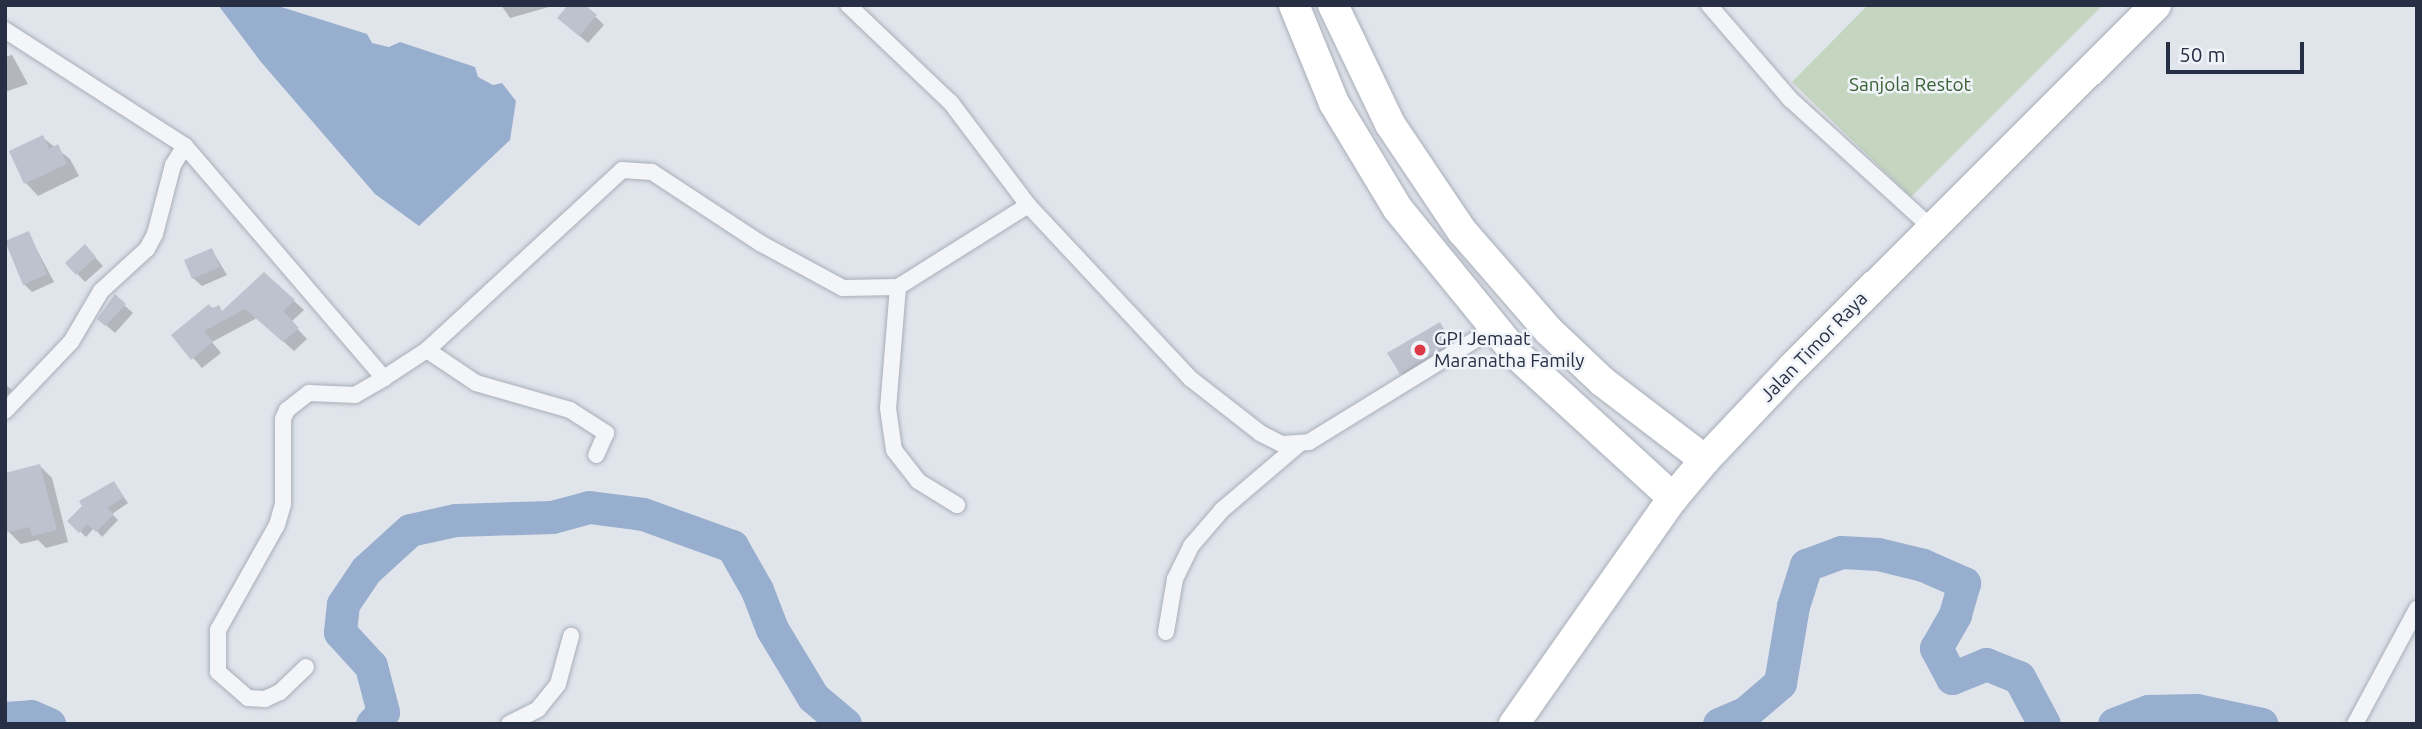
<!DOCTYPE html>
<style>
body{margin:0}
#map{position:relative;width:2422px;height:729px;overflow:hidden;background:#e0e4eb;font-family:Ubuntu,sans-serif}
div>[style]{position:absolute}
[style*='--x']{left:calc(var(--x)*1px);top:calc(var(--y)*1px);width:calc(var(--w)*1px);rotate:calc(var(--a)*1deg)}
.green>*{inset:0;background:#c4d5c0}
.water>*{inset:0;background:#98aece}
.shadow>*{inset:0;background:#0003}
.river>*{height:33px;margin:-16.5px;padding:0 16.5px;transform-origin:16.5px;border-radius:16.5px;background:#98aece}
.building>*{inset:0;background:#bdc2ce}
.roads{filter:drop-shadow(0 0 2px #a8aeb9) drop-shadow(0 0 2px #a8aeb9)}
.street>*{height:16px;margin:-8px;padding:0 8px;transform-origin:8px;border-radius:8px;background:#f3f5f8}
.highway>*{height:30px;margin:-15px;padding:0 15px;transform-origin:15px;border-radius:15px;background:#fff}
.dots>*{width:19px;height:19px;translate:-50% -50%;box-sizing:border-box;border:4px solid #f0f3f8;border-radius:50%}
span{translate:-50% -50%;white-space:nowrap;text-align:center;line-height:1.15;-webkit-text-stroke:5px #f0f3f8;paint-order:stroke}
.park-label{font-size:19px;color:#386133}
.poi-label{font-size:19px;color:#272f44}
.left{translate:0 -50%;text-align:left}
.street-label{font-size:19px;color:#272f44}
.frame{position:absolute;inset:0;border:7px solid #272f44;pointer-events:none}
.scale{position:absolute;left:2166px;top:42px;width:138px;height:32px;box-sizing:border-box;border:4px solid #272f44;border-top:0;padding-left:9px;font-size:21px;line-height:24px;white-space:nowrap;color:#272f44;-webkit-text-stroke:5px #f0f3f8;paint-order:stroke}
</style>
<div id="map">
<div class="green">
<div style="clip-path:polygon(1868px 5px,2103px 5px,1911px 197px,1792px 82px)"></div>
</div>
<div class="water">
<div style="clip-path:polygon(218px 5px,275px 5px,367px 34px,372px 43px,389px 47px,400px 42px,475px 67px,478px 77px,493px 85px,502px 83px,516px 101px,510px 140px,419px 226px,375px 194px,261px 62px)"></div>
</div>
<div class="shadow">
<div style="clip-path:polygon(501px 5px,549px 5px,549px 7px,510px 18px)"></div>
<div style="clip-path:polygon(596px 17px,604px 25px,588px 43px,568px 26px)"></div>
<div style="clip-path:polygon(12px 55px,28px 84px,5px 92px,5px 57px)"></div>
<div style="clip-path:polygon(42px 137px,70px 159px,79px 176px,38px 196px,26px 183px,11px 152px)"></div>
<div style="clip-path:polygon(28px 233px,54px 282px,32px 292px,24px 284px)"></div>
<div style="clip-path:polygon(212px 250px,227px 275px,202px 286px,193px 278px)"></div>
<div style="clip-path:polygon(93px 255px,103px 266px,85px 282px,67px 263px)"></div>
<div style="clip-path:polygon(265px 275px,304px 310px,291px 322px,307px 339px,294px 351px,257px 318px,212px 342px,221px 353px,202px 368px,173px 335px,209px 306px,223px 312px)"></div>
<div style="clip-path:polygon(115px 297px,133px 313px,115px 333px,99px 319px)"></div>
<div style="clip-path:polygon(1443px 328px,1453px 347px,1404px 377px,1401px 373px)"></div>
<div style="clip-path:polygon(5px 384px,12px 390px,5px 397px)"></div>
<div style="clip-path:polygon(40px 466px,52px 478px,68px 542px,46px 548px,38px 540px,21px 544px,9px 532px)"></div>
<div style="clip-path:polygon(114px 483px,128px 503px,112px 514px,118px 520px,102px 537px,94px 528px,86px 537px,70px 521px)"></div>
</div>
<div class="river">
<div style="--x:5;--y:718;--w:26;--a:-4"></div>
<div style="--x:31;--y:716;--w:20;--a:24"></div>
<div style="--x:372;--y:724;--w:16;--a:-47"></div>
<div style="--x:383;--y:712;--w:48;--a:-104.6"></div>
<div style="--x:371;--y:666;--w:46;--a:-132.4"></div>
<div style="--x:340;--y:632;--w:28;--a:-84"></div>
<div style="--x:343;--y:604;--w:41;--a:-55.9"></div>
<div style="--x:366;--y:570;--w:59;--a:-42.3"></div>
<div style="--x:410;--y:530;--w:47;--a:-12.3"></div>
<div style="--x:456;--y:520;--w:96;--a:-1.8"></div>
<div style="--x:552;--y:517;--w:38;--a:-15"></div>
<div style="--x:589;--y:507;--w:54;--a:7.4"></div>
<div style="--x:643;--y:514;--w:95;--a:19.8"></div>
<div style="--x:732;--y:546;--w:51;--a:60.4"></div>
<div style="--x:757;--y:590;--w:42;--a:69"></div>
<div style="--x:772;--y:629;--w:79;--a:58.9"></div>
<div style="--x:813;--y:697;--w:42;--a:40.2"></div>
<div style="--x:1719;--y:724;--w:28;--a:-23"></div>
<div style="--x:1745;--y:713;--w:46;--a:-40.6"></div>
<div style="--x:1780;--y:683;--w:78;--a:-80.4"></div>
<div style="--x:1793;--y:606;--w:43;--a:-72.4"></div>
<div style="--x:1806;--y:565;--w:37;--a:-20"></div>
<div style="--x:1841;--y:552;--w:37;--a:3"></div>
<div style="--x:1878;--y:554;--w:46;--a:13.7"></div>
<div style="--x:1923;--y:565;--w:45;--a:23.7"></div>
<div style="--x:1964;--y:583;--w:33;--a:106"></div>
<div style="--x:1955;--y:615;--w:38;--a:120"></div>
<div style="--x:1936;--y:648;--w:34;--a:62"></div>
<div style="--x:1952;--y:678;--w:37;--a:-22"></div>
<div style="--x:1986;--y:664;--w:35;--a:22"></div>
<div style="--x:2019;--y:677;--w:53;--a:62"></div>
<div style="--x:2114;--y:724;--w:36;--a:-21"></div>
<div style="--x:2148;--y:711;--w:48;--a:-1.2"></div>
<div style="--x:2196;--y:710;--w:67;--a:12"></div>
</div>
<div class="building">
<div style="clip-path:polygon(568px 5px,585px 5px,597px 15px,579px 36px,557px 18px)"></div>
<div style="clip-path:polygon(43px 135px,49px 149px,58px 144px,67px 164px,24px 184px,9px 151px)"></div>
<div style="clip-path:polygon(29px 231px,47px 274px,23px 285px,5px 241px)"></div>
<div style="clip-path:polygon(85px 244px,96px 257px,76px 275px,65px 263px)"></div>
<div style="clip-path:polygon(212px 248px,220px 267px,192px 279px,184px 260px)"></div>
<div style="clip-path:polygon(264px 272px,295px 300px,283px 311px,299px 328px,283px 342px,245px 309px,204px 331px,213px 342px,191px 360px,171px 335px,209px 304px,211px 309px,219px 305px,222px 311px)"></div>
<div style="clip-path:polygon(115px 294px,126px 304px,105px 326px,97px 319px)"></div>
<div style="clip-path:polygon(1440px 322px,1451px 343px,1400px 374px,1387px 353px)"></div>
<div style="clip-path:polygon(40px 464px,57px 530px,32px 536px,30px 527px,5px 533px,5px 473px)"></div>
<div style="clip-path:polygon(114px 481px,124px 497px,107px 508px,114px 514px,96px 532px,87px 524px,79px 533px,67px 521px,82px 506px,79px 501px)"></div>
</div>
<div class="roads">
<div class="street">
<div style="--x:1709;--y:5;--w:124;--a:49.2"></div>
<div style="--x:1790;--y:99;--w:192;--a:42.3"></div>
<div style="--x:5;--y:30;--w:214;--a:32.8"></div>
<div style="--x:185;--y:146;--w:306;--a:49.4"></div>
<div style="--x:384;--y:378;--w:51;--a:-33.1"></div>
<div style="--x:427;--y:350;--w:265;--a:-42.7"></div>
<div style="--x:622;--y:170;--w:30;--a:4"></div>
<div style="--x:652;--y:172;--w:129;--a:33.3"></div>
<div style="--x:760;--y:243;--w:94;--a:28.5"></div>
<div style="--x:843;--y:288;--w:55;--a:-1"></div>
<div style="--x:898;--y:287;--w:154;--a:-32.2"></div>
<div style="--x:1028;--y:205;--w:128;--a:-127"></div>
<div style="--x:951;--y:103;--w:142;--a:-136.4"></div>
<div style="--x:1028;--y:205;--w:238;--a:46.9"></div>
<div style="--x:1191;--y:379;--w:88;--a:38"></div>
<div style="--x:1260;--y:433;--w:25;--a:27"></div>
<div style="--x:1282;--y:444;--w:27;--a:-4"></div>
<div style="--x:1309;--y:442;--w:216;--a:-31.6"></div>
<div style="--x:898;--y:287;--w:121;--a:94.7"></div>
<div style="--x:888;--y:408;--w:42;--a:81.9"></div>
<div style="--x:894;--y:450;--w:39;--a:52"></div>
<div style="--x:918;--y:481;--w:46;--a:31.6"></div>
<div style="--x:427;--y:350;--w:59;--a:34"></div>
<div style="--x:476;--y:383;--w:98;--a:16"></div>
<div style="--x:570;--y:410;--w:43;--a:32.6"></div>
<div style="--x:606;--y:433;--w:24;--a:114"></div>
<div style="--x:5;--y:411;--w:95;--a:-46.3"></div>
<div style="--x:71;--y:342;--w:59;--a:-59.5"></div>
<div style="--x:101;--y:291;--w:62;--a:-42.4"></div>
<div style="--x:147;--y:249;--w:17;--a:-62"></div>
<div style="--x:155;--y:234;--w:71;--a:-75.4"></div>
<div style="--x:173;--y:165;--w:22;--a:-58"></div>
<div style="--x:1166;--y:632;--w:54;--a:-80.4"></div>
<div style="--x:1175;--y:579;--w:37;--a:-64"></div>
<div style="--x:1191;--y:546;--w:48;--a:-49.3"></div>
<div style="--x:1222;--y:510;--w:99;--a:-40.5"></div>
<div style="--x:306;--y:667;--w:36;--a:136"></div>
<div style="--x:280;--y:692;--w:17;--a:155"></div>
<div style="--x:265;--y:699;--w:17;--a:-177"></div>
<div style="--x:248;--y:698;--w:40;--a:-139"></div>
<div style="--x:218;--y:672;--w:42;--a:-90"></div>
<div style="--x:218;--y:630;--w:120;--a:-60.7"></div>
<div style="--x:277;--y:525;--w:22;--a:-74"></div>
<div style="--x:283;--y:504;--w:85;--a:-90"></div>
<div style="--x:283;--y:419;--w:10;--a:-66"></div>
<div style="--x:287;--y:410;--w:28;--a:-38"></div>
<div style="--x:309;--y:393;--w:46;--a:2.5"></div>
<div style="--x:355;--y:395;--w:34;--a:-30"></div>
<div style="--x:509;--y:724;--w:33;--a:-27"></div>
<div style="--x:538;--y:709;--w:32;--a:-51"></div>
<div style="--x:558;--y:684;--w:50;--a:-74.8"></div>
<div style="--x:2355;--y:724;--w:131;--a:-61.7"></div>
</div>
<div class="highway">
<div style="--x:1294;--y:5;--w:106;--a:67.8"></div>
<div style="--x:1334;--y:103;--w:124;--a:58.9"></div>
<div style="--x:1398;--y:209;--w:188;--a:50.8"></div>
<div style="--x:1517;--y:355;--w:212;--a:42.5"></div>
<div style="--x:1333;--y:5;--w:132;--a:64.4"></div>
<div style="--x:1390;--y:124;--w:129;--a:56.1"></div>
<div style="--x:1462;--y:231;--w:133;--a:49"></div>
<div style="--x:1549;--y:331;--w:74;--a:43.4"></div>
<div style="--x:1603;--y:382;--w:128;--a:37.4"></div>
<div style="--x:1514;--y:724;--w:276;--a:-54.9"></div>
<div style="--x:1673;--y:498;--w:50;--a:-49.9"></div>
<div style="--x:1705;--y:460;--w:128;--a:-46.6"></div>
<div style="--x:1793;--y:367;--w:513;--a:-44.92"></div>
</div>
</div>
<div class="dots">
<div style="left:1420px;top:350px;background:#dc3946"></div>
</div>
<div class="park-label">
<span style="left:1910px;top:85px">Sanjola Restot</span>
</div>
<div class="poi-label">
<span class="left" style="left:1434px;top:350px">GPI Jemaat<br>Maranatha Family</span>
</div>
<div class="street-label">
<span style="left:1814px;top:347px;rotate:-46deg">Jalan Timor Raya</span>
</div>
<div class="frame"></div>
<div class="scale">50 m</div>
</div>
